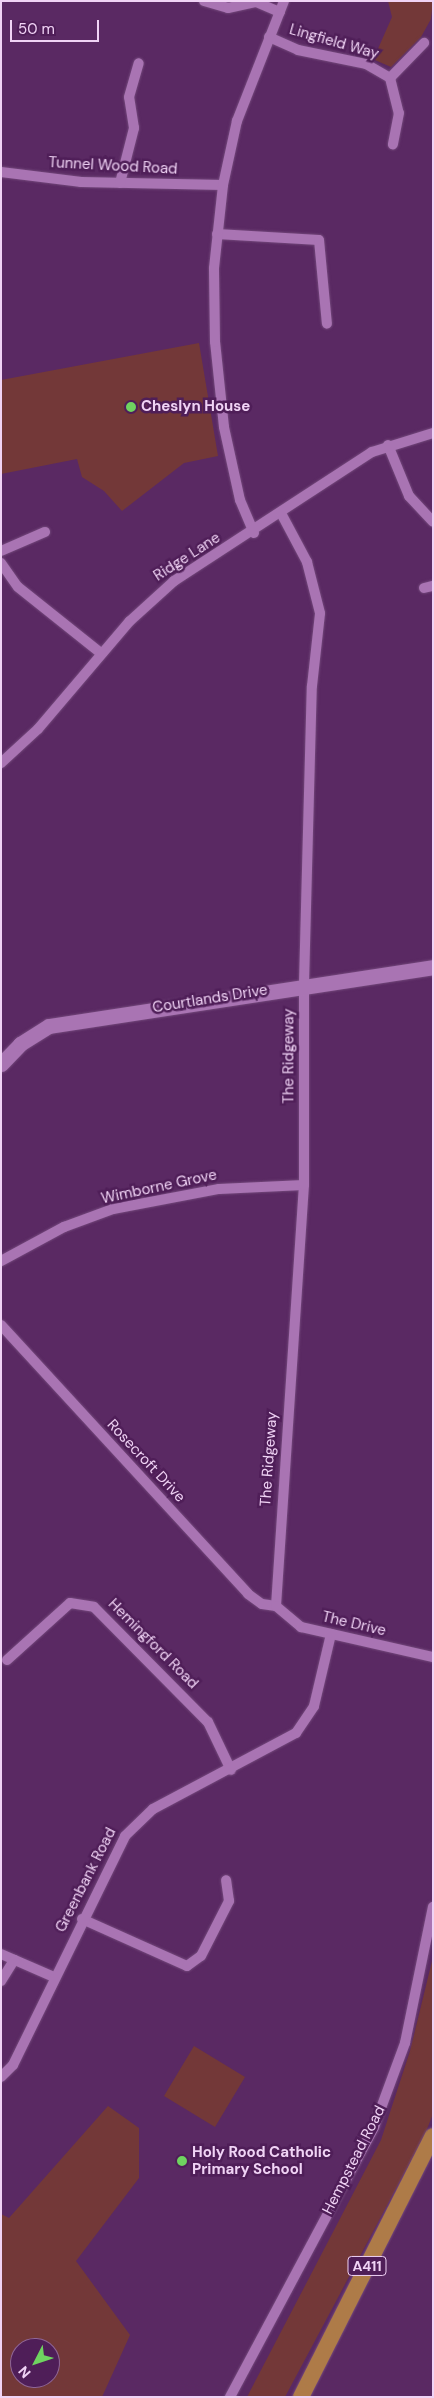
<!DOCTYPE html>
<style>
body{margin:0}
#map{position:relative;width:434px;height:2398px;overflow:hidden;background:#5a2963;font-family:"DM Sans",sans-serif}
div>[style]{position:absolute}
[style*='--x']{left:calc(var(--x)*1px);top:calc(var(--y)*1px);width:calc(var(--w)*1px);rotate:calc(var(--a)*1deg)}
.green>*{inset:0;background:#733838}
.roads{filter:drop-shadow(0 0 1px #73487b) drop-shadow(0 0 1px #73487b)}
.street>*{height:10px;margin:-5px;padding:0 5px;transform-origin:5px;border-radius:5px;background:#a974b3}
.secondary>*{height:15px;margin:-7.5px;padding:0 7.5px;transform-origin:7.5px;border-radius:7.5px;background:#a974b3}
.primary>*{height:16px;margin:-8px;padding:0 8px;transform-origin:8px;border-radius:8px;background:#ae7b48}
.dots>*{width:14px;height:14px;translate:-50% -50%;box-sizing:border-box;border:2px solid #4f1e58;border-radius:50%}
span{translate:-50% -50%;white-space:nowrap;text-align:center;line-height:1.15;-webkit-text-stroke:5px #4f1e58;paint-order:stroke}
.shield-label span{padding:1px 4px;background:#4f1e58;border:1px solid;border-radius:4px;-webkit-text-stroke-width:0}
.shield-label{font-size:14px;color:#f0d3f5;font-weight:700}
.street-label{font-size:15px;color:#f0d3f5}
.poi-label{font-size:15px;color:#f0d3f5;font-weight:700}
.left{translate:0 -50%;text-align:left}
.frame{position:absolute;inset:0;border:2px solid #f0d3f5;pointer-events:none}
.north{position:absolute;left:10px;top:2338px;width:50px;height:50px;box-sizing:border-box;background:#4f1e58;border:1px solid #8f6697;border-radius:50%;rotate:229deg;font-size:14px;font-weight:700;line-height:20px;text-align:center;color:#f0d3f5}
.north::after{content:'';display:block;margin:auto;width:18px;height:22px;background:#6fd360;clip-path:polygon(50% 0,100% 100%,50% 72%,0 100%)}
.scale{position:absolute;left:10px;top:20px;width:89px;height:22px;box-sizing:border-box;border:2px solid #f0d3f5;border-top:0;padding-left:6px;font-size:15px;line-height:18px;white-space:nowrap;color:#f0d3f5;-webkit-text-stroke:4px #4f1e58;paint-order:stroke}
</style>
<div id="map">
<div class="green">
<div style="clip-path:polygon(388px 1px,433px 1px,431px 19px,421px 37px,391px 67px,368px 57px,377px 51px,392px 17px)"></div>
<div style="clip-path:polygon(199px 343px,218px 456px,184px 463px,122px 511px,104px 491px,82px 477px,77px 459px,1px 474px,1px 380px)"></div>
<div style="clip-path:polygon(433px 1957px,433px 2114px,425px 2134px,285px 2397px,247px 2397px,381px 2140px,410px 2051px)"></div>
<div style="clip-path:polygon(194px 2046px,245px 2077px,215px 2127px,164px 2096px)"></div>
<div style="clip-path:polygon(evenodd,108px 2106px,139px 2128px,139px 2178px,76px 2261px,130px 2335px,102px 2397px,1px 2397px,1px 2214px,9px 2218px,108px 2106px,20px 2348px,50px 2348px,50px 2378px,20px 2378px,20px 2348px)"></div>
</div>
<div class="roads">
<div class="street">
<div style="--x:204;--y:1;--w:25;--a:16"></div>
<div style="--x:228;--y:8;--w:29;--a:-12"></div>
<div style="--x:256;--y:2;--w:26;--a:23"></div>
<div style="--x:269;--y:37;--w:32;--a:24"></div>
<div style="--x:298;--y:50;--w:69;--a:11.6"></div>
<div style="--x:366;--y:64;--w:28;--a:30"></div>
<div style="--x:390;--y:78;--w:36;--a:76"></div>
<div style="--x:399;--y:113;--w:32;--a:101"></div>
<div style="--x:390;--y:78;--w:49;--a:-45.8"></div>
<div style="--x:1;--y:172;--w:81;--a:7.1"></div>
<div style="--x:81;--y:182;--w:142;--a:1.2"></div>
<div style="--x:120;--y:183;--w:57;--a:-75.7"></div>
<div style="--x:134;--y:128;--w:31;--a:-99"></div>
<div style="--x:129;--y:97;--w:35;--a:-74"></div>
<div style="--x:217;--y:234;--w:102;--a:3.4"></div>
<div style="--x:319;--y:240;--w:84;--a:84.6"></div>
<div style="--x:388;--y:445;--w:55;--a:67.6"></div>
<div style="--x:409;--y:496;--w:35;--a:47"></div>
<div style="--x:254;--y:533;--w:36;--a:-113"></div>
<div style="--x:240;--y:500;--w:75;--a:-102.4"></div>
<div style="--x:224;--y:427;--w:85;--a:-96"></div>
<div style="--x:215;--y:342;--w:74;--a:-90.8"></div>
<div style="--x:214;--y:268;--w:83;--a:-83.8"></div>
<div style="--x:223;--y:185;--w:66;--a:-77.7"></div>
<div style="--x:237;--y:121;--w:129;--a:-68.6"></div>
<div style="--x:1;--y:551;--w:48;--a:-23.4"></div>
<div style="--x:1;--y:563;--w:29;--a:55"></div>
<div style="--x:18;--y:587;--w:107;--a:38.6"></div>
<div style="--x:424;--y:588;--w:9;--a:-13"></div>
<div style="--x:1;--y:763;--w:50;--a:-42.6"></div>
<div style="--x:38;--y:729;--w:142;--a:-49.6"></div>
<div style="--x:130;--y:621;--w:59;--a:-42.3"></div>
<div style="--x:174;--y:581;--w:236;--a:-33.1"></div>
<div style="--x:372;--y:452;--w:64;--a:-17.3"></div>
<div style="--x:1;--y:1261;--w:72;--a:-28.4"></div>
<div style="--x:64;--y:1227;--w:52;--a:-20.2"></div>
<div style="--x:113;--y:1209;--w:108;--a:-10.7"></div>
<div style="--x:219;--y:1189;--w:85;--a:-2.7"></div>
<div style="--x:1;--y:1325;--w:365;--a:47.4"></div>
<div style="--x:248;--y:1594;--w:17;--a:36"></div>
<div style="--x:262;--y:1604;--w:14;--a:8"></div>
<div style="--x:276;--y:1606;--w:422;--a:-86.2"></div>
<div style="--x:304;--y:1185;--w:201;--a:-90"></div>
<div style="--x:304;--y:984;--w:298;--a:-88.5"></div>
<div style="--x:312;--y:686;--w:73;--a:-83.7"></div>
<div style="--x:320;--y:613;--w:53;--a:-104.3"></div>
<div style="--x:307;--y:562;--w:55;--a:-118"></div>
<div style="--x:276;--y:1606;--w:33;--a:40"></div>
<div style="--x:301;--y:1627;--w:135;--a:12.8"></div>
<div style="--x:7;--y:1660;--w:85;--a:-42.1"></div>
<div style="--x:70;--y:1603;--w:24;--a:9"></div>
<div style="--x:94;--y:1607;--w:162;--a:45.3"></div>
<div style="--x:208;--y:1722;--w:53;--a:64.4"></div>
<div style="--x:82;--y:1919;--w:115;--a:24.1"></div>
<div style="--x:187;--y:1966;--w:17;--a:-36"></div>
<div style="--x:201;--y:1956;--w:62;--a:-63"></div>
<div style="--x:229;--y:1901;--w:21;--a:-98"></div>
<div style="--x:1;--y:1954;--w:58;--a:23.5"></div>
<div style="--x:1;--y:1981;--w:25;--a:-58"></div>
<div style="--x:1;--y:2077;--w:17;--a:-45"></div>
<div style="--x:13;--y:2065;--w:255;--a:-63.9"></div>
<div style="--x:125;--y:1836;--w:39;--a:-44"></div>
<div style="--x:153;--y:1809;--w:162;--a:-28"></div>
<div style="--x:296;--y:1733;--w:32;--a:-56"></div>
<div style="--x:314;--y:1706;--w:74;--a:-76.7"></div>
<div style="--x:230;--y:2397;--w:306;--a:-61.9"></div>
<div style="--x:374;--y:2127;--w:90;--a:-69.7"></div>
<div style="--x:405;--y:2043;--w:139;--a:-78.4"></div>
</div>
<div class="secondary">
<div style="--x:1;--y:1064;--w:28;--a:-46"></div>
<div style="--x:20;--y:1044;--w:34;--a:-32"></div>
<div style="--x:49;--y:1026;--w:389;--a:-8.7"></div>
</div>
<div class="primary">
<div style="--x:301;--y:2397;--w:292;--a:-63.2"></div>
</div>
</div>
<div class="dots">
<div style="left:131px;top:407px;background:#6fd360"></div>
<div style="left:182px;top:2161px;background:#6fd360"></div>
</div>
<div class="shield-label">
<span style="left:367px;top:2266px">A411</span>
</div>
<div class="street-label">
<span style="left:334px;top:42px;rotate:16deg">Lingfield Way</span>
<span style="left:113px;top:166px;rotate:3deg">Tunnel Wood Road</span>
<span style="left:187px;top:557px;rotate:-33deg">Ridge Lane</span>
<span style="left:210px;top:999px;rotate:-9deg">Courtlands Drive</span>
<span style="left:289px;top:1056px;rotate:-90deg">The Ridgeway</span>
<span style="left:159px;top:1187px;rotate:-12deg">Wimborne Grove</span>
<span style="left:269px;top:1459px;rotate:-86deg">The Ridgeway</span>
<span style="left:146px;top:1461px;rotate:47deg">Rosecroft Drive</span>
<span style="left:354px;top:1624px;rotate:13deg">The Drive</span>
<span style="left:153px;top:1644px;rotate:45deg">Hemingford Road</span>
<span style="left:86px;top:1880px;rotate:-63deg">Greenbank Road</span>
<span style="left:354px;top:2160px;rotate:-63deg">Hempstead Road</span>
</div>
<div class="poi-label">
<span class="left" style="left:141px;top:407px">Cheslyn House</span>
<span class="left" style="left:192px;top:2161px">Holy Rood Catholic<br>Primary School</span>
</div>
<div class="frame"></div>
<div class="north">N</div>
<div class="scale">50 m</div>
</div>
